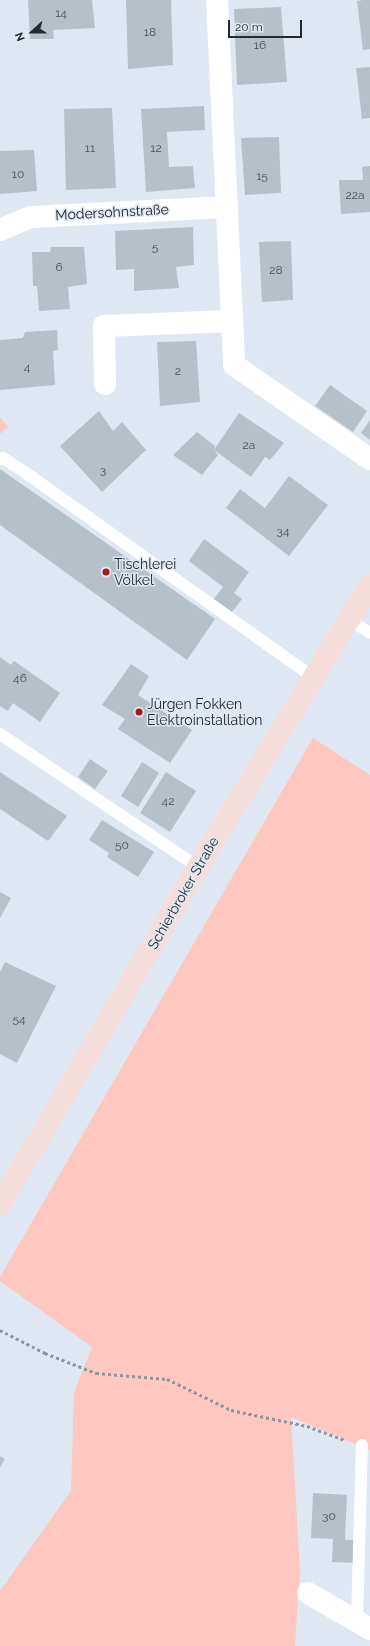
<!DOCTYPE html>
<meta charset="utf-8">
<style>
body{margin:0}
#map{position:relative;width:370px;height:1646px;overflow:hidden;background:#dfe8f2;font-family:Raleway,sans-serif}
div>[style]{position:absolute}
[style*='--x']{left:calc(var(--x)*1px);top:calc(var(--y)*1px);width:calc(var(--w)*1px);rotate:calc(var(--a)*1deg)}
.green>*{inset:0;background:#fec8c0}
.building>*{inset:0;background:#b6c0c9}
.path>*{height:2.5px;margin-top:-1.25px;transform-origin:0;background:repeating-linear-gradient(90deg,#8e959c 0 3px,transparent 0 6px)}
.lane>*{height:12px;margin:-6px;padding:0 6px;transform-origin:6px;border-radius:6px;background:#fff}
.street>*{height:22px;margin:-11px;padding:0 11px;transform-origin:11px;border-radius:11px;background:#fff}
.secondary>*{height:22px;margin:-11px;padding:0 11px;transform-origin:11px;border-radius:11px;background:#f4ddda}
.dots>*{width:11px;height:11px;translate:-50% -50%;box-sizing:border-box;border:2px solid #dfe8f2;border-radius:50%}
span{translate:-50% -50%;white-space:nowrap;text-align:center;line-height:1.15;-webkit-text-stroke:3px #dfe8f2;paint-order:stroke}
.number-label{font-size:12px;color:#494e53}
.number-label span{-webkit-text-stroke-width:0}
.street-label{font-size:14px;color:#25282c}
.poi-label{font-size:14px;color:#25282c}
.left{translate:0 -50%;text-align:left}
.north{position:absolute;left:12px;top:12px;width:40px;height:40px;-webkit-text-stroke:3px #dfe8f2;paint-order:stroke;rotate:249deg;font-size:11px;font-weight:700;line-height:16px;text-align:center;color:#25282c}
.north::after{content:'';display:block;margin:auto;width:14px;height:18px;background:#25282c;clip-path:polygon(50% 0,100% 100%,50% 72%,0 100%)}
.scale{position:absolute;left:228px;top:20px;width:74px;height:18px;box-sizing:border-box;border:2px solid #25282c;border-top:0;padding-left:5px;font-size:12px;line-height:14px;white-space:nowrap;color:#25282c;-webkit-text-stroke:3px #dfe8f2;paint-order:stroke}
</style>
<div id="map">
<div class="green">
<div style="clip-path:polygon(0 417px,8px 427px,0 434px)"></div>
<div style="clip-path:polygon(313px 738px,370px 775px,370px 1450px,291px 1417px,300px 1571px,295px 1646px,0 1646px,0 1591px,71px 1491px,74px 1393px,92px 1347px,0 1281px,0 1277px)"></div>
</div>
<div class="building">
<div style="clip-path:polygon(28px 0,92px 0,95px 28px,53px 30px,54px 39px,30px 39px)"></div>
<div style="clip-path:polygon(126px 0,171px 0,173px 65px,128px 69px)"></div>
<div style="clip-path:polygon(363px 0,370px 0,370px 49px,363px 50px,357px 1px)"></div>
<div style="clip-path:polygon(281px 7px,287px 82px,237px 85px,234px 9px)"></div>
<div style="clip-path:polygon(370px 67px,370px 118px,362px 119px,356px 68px)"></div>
<div style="clip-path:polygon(204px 106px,205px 130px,167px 132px,169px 167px,193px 166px,195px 188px,146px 192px,141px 109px)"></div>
<div style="clip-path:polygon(112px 108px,116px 188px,66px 190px,64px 109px)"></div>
<div style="clip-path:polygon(279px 137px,281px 193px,245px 195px,241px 138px)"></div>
<div style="clip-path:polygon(34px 150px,37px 191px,0 194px,0 151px)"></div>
<div style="clip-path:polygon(370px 166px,370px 212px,341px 214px,339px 180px,363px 180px,362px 167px)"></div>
<div style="clip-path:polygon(193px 227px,194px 265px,176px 267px,179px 288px,134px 291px,134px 269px,116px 270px,115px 231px)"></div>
<div style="clip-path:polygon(291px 241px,293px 300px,262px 302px,259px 242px)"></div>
<div style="clip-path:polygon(51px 247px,84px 247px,87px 284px,68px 287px,70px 309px,39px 311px,37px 286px,33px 286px,32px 252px,50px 252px)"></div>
<div style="clip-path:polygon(57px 330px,58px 350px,53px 351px,55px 385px,0 390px,0 340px,23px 338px,25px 332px)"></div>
<div style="clip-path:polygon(196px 341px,200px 402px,160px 406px,157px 342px)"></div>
<div style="clip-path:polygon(330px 385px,367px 411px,353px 432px,315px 406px)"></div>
<div style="clip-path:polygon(99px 411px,113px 431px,122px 422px,146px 450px,102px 492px,60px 446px)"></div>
<div style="clip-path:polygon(239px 413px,284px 443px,270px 460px,265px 457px,251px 477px,214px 450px)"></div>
<div style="clip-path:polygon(370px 420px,370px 440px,361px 433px)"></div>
<div style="clip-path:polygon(197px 432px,215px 446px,214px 450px,218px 455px,202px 475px,173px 455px)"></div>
<div style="clip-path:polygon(0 469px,215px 619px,187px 660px,0 525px)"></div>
<div style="clip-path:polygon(289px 476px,328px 505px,289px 556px,226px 508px,240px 489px,265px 508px)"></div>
<div style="clip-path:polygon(204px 539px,249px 572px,234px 593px,242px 599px,231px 613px,213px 600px,223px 587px,189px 561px)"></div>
<div style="clip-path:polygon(0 657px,11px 665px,14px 661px,60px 693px,40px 722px,13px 703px,8px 711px,0 706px)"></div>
<div style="clip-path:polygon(131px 664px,149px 676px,138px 695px,192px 730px,170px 763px,118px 729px,125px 719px,102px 705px)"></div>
<div style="clip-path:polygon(90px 759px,108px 771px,95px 789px,78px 777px)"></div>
<div style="clip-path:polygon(142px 762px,159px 773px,138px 807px,121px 796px)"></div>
<div style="clip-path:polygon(0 772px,67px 816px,48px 841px,0 809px)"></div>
<div style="clip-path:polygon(166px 772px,196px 791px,170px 832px,140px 813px)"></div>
<div style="clip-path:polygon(102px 820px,154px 852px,138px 877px,107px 857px,109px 853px,89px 840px)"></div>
<div style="clip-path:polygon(0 892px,11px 898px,0 918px)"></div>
<div style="clip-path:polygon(5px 962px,56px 986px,17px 1063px,0 1054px,0 972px)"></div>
<div style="clip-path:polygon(0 1456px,5px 1459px,0 1467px)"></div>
<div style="clip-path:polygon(313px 1493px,347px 1495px,345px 1540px,357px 1540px,356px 1563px,332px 1562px,333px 1539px,311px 1538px)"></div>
</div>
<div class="path">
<div style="--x:0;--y:1330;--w:51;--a:27.1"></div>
<div style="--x:45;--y:1353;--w:55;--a:21.4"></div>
<div style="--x:96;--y:1373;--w:71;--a:4.8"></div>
<div style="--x:167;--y:1379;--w:71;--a:25.8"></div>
<div style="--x:231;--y:1410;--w:78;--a:11.9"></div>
<div style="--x:307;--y:1426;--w:40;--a:20.2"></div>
</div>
<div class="lane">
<div style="--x:0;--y:459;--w:3;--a:-18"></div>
<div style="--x:3;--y:458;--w:27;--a:33"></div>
<div style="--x:26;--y:473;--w:351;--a:35.4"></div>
<div style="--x:348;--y:619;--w:26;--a:32"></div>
<div style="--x:0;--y:734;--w:239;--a:33.9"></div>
<div style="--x:357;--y:1621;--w:176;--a:-88.4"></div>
</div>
<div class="street">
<div style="--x:217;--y:0;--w:365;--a:87.3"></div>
<div style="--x:234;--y:365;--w:165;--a:34.7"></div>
<div style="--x:0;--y:230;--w:34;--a:-23"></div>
<div style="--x:31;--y:217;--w:196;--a:-2.9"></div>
<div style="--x:105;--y:384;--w:58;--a:-91"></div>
<div style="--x:104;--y:326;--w:128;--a:-2.2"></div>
<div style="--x:308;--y:1593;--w:72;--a:30.1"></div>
</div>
<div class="secondary">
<div style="--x:0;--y:1205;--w:392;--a:-59.6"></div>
<div style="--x:198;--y:867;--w:330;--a:-58.6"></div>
</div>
<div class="dots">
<div style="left:106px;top:572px;background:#aa1816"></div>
<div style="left:139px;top:712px;background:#aa1816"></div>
</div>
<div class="number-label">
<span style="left:61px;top:14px">14</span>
<span style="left:150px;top:33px">18</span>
<span style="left:260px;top:46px">16</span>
<span style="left:90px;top:149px">11</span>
<span style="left:156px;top:149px">12</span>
<span style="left:18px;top:175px">10</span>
<span style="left:262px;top:177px">15</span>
<span style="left:355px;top:196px">22a</span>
<span style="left:155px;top:248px">5</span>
<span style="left:59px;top:268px">6</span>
<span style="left:276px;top:271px">28</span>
<span style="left:27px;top:368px">4</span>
<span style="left:178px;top:372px">2</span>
<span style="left:249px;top:446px">2a</span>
<span style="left:103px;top:471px">3</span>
<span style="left:283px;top:532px">34</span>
<span style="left:20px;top:679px">46</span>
<span style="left:168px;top:802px">42</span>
<span style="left:122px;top:846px">50</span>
<span style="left:19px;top:1020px">54</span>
<span style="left:329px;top:1517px">30</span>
</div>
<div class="street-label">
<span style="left:112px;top:212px;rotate:-3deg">Modersohnstraße</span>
<span style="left:183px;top:893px;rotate:-60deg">Schierbroker Straße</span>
</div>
<div class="poi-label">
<span class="left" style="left:114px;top:572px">Tischlerei<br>Völkel</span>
<span class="left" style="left:147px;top:712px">Jürgen Fokken<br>Elektroinstallation</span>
</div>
<div class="north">N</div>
<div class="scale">20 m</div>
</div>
